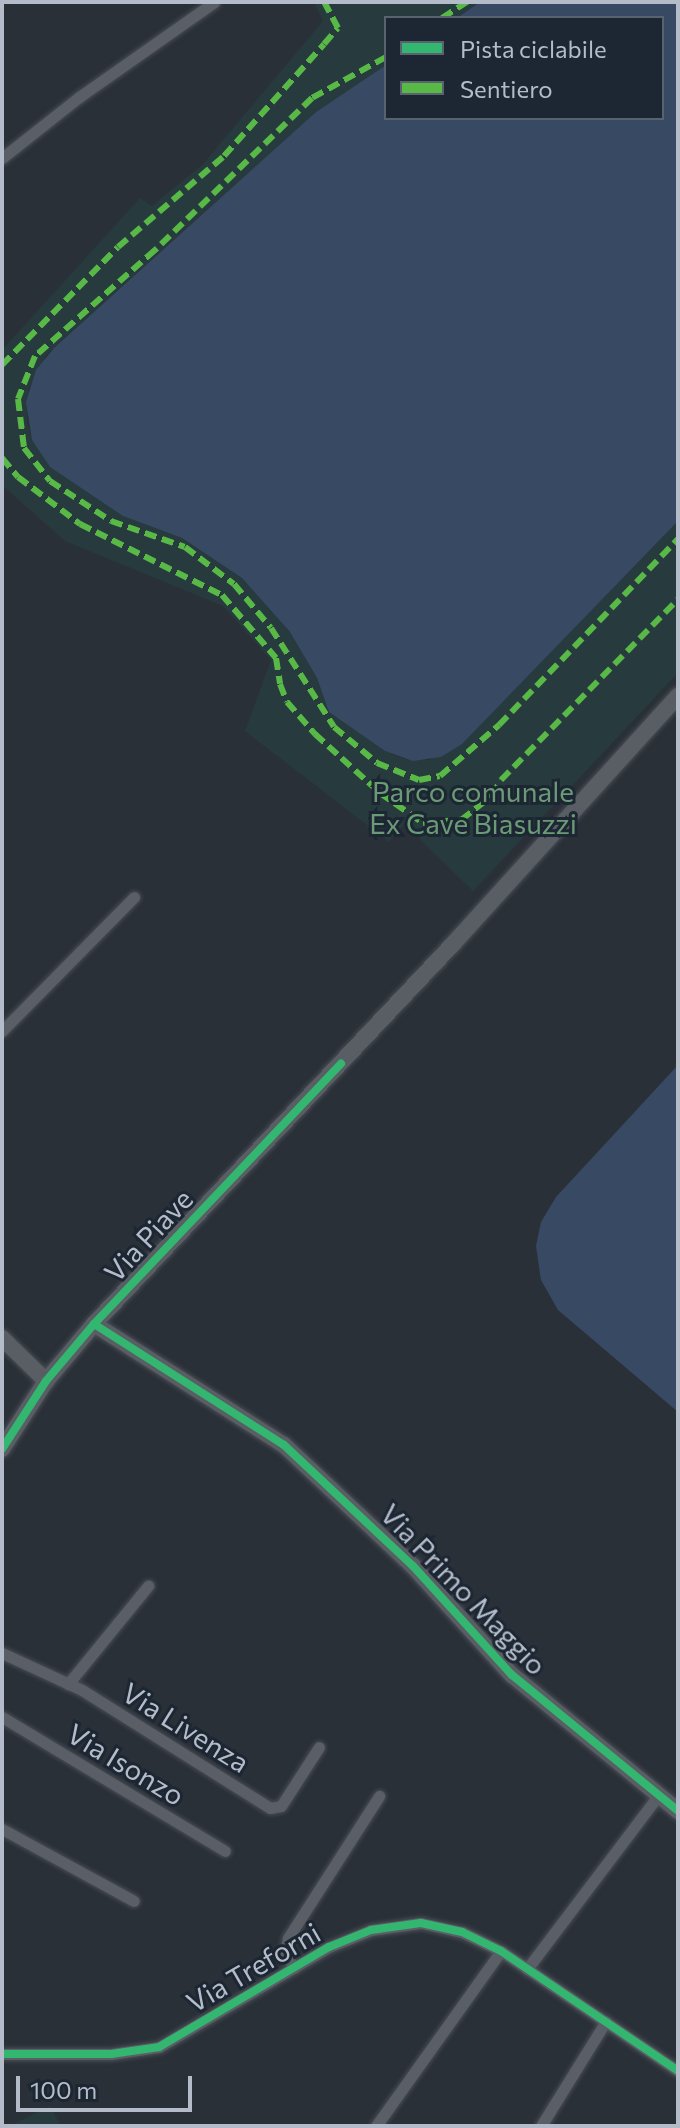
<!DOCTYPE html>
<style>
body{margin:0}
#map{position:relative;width:680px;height:2128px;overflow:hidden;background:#2a3038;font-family:Commissioner,sans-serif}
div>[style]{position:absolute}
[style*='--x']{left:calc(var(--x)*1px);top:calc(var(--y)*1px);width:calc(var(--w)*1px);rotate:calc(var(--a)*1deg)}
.green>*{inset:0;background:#273a3e}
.water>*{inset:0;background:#384963}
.roads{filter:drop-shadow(0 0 2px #484c53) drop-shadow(0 0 2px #484c53)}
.street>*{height:11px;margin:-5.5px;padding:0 5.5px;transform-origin:5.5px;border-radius:5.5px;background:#5a5e66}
.secondary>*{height:16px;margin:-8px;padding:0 8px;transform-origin:8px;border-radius:8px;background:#595d64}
.quiet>*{height:6px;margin-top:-3px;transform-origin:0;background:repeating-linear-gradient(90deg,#58b947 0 12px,transparent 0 18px)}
.cycleway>*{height:8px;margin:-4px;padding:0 4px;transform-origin:4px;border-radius:4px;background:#33b770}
span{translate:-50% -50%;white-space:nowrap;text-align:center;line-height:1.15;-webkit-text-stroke:6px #1d2633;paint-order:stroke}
.park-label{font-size:28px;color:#6b9a76}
.street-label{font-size:28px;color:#b4bcc9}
.frame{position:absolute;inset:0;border:4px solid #b4bcc9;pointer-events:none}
.legend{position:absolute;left:384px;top:16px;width:280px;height:104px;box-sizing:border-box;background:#1d2633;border:2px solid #59626f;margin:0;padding:10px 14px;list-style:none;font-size:24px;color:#b4bcc9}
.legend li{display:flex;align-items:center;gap:16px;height:40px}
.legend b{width:40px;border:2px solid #59626f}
.scale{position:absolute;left:16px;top:2076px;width:176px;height:36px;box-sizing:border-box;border:4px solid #b4bcc9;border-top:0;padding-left:10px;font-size:24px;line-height:28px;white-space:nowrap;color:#b4bcc9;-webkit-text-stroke:6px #1d2633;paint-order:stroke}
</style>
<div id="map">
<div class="green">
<div style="clip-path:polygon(314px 2px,480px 2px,457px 18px,386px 18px,386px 65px,316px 112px,47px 354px,29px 388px,27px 421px,32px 440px,123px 516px,182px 538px,242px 578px,290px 632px,317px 678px,330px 712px,385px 751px,404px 759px,429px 760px,462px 744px,678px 521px,678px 673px,473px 891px,404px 824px,389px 842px,245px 731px,271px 660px,223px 606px,65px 541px,2px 485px,2px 350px,140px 198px,152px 206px,203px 164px,323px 21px)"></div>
<div style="clip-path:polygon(50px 2106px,61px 2126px,10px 2126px)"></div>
</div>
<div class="water">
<div style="clip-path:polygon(480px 2px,678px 2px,678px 521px,462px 744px,441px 757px,413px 761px,385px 751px,329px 712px,317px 678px,290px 632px,242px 578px,182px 538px,123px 516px,50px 467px,32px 440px,26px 402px,36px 370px,54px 348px,316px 112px,386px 65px,386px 118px,662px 118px,662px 18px,457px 18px)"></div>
<div style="clip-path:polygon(678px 1065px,678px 1412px,558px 1310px,541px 1280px,536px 1246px,541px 1222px,556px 1197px)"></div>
</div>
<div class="roads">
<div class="street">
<div style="--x:2;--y:158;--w:98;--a:-38.4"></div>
<div style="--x:79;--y:97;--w:165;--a:-35.1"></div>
<div style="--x:2;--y:1031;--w:188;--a:-45.4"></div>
<div style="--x:2;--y:1653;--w:88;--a:24.8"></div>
<div style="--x:82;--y:1690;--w:222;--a:32.1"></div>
<div style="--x:270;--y:1808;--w:11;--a:-10"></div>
<div style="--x:281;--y:1806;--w:70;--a:-57.2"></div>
<div style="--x:68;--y:1684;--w:127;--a:-50.8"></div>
<div style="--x:2;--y:1717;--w:260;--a:31"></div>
<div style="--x:2;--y:1829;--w:150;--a:28.6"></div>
<div style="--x:294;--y:1968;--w:17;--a:-121"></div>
<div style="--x:285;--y:1953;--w:15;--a:-79"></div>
<div style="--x:288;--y:1938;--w:169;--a:-57.3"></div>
<div style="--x:527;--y:1969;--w:217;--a:-52.9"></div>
<div style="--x:2;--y:2054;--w:109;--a:0"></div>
<div style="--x:111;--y:2054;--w:49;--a:-8.3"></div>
<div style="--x:159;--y:2047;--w:197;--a:-30.5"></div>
<div style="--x:329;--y:1947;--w:45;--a:-22"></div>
<div style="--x:371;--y:1930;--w:50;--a:-8"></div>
<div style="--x:421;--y:1923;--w:42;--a:12.4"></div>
<div style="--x:462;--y:1932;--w:43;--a:26"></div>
<div style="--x:501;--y:1951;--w:214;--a:34.1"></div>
<div style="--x:376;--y:2126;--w:215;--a:-54.5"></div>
<div style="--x:541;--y:2126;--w:123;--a:-58.2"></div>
</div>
<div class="secondary">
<div style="--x:94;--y:1324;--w:225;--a:32.5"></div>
<div style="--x:284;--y:1445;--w:177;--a:43.2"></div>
<div style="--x:413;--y:1566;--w:147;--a:47.8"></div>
<div style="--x:512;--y:1675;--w:215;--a:39.3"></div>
<div style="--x:2;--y:1338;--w:62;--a:44.3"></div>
<div style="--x:2;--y:1449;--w:81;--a:-57.1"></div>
<div style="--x:46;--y:1381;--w:75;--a:-49.9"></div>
<div style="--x:94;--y:1324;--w:523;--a:-46.63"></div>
<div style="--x:453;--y:944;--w:335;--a:-47.8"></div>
</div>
</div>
<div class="quiet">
<div style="--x:442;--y:18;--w:30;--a:-33"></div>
<div style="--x:386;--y:57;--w:85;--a:151"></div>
<div style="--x:312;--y:98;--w:219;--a:135.9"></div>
<div style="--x:155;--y:250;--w:160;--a:138.5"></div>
<div style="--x:35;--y:356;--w:46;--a:111.6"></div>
<div style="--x:18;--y:399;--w:49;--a:83"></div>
<div style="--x:24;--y:448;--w:42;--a:51.8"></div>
<div style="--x:50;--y:481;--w:73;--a:33.3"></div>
<div style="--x:111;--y:521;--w:78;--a:19.4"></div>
<div style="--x:185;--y:547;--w:61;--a:37.1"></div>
<div style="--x:234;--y:584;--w:57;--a:49.9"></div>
<div style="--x:271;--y:628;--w:117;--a:57.5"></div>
<div style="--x:334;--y:727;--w:56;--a:39.9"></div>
<div style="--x:377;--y:763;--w:45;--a:22"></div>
<div style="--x:419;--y:780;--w:21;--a:-11"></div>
<div style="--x:440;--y:776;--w:78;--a:-40.8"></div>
<div style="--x:499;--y:725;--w:258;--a:-46.1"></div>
<div style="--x:2;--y:365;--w:165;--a:-45.5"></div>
<div style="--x:118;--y:247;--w:140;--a:-40.6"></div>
<div style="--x:224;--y:156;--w:150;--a:-48.2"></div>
<div style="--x:324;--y:44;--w:21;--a:-49"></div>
<div style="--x:338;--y:28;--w:30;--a:-118"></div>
<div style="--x:2;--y:458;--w:25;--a:50"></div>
<div style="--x:18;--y:477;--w:78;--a:37.2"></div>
<div style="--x:80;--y:524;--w:159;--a:26.6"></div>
<div style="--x:222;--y:595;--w:83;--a:49.4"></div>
<div style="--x:276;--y:658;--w:26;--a:81"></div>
<div style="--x:280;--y:684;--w:19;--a:69"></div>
<div style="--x:287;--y:702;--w:43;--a:48.8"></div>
<div style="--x:315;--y:734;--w:88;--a:42.2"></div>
<div style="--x:380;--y:793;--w:52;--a:34.9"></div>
<div style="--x:423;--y:823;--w:38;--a:-5"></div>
<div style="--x:461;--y:820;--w:39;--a:-38"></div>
<div style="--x:492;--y:796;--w:18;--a:-61"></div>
<div style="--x:501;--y:780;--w:253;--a:-45.6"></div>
</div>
<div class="cycleway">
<div style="--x:94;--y:1324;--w:225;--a:32.5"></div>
<div style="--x:284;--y:1445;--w:177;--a:43.2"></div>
<div style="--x:413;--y:1566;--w:147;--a:47.8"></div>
<div style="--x:512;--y:1675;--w:215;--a:39.3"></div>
<div style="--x:2;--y:1449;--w:81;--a:-57.1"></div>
<div style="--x:46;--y:1381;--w:75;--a:-49.9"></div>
<div style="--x:94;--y:1324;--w:359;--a:-46.5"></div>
<div style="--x:2;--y:2054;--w:109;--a:0"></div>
<div style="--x:111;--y:2054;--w:49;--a:-8.3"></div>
<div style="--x:159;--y:2047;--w:197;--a:-30.5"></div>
<div style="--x:329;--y:1947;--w:45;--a:-22"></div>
<div style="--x:371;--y:1930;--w:50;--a:-8"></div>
<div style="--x:421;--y:1923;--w:42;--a:12.4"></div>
<div style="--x:462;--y:1932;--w:43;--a:26"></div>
<div style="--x:501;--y:1951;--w:214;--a:34.1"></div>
</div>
<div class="park-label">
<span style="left:473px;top:807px">Parco comunale<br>Ex Cave Biasuzzi</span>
</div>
<div class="street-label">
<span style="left:148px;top:1235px;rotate:-47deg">Via Piave</span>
<span style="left:464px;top:1589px;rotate:46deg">Via Primo Maggio</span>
<span style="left:186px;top:1727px;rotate:32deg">Via Livenza</span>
<span style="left:126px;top:1764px;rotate:31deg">Via Isonzo</span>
<span style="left:253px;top:1967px;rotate:-30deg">Via Treforni</span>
</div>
<div class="frame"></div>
<ul class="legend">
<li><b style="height:10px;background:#33b770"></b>Pista ciclabile</li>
<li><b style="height:10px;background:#58b947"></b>Sentiero</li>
</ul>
<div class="scale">100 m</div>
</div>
